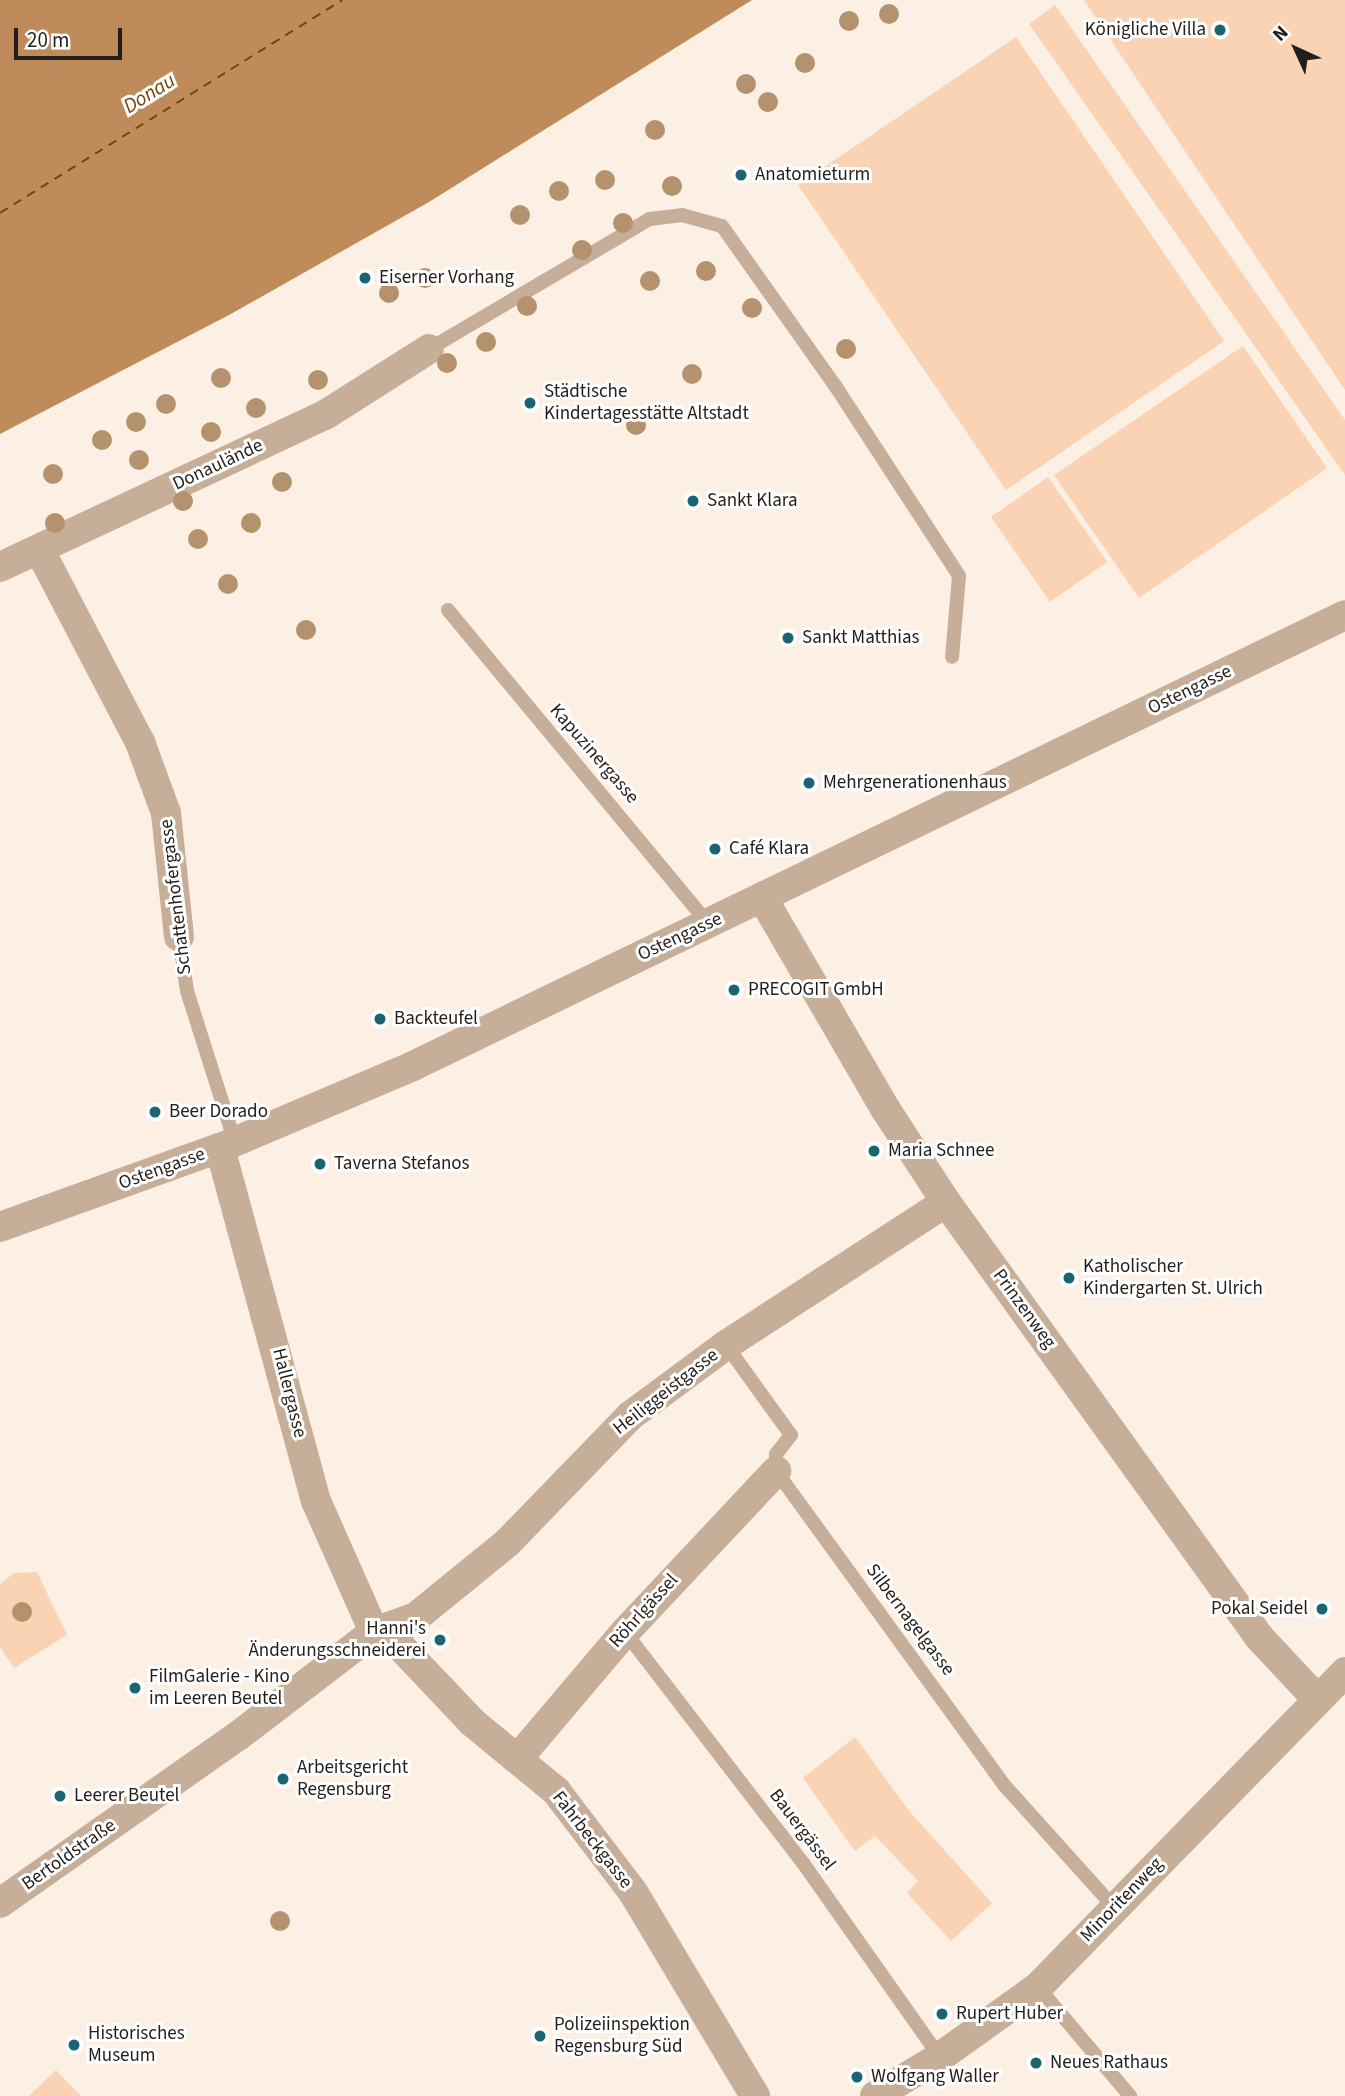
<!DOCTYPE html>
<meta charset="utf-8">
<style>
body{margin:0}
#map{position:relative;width:1345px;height:2096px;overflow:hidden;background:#fcefe4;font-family:"Source Sans 3",sans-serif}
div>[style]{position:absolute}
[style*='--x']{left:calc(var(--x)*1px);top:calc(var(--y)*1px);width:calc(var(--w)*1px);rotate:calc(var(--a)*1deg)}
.green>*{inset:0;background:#f9d3b3}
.water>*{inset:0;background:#c08b5b}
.ferry>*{height:2px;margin-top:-1px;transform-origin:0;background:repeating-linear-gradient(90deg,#774408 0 9px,transparent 0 16px)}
.lane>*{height:14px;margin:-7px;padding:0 7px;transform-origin:7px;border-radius:7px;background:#c6ae99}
.street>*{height:30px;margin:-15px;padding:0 15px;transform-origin:15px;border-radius:15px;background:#c6ae99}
.trees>*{width:20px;height:20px;margin:-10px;border-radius:50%;background:#b3926d}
.dots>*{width:19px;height:19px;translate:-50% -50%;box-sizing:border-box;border:4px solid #fff;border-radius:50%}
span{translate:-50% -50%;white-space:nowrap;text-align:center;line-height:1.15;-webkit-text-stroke:6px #fff;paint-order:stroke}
.poi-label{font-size:19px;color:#231e1a}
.right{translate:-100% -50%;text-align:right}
.left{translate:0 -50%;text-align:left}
.street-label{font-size:19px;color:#231e1a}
.water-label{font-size:21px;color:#774408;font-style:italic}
.north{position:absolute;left:1261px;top:14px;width:70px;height:70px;-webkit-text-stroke:5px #fff;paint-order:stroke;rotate:315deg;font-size:19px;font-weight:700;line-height:28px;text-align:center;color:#231e1a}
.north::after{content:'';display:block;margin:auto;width:24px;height:32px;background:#231e1a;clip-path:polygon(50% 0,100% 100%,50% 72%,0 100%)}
.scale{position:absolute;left:14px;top:28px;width:108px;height:32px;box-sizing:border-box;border:4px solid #231e1a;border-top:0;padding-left:9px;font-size:21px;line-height:24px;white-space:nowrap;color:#231e1a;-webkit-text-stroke:5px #fff;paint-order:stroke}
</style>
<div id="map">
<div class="green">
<div style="clip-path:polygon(1084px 0,1345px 0,1345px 390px)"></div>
<div style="clip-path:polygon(1055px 5px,1345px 420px,1345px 475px,1029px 24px)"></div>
<div style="clip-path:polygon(1016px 37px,1224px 341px,1006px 490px,798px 185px)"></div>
<div style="clip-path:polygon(1243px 346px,1327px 468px,1139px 598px,1054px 475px)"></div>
<div style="clip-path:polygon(1048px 477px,1107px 562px,1050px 602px,991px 517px)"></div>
<div style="clip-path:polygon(37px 1572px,67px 1635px,14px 1668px,0 1647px,0 1584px,14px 1573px)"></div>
<div style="clip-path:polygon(855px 1737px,910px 1812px,992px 1903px,951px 1941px,907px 1893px,918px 1881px,875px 1836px,855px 1851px,803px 1778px)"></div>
<div style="clip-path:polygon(56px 2070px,81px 2096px,29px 2096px)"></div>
</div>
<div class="water">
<div style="clip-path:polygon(0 0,752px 0,429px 202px,229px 315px,0 434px)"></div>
</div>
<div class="ferry">
<div style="--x:0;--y:213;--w:403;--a:-31.9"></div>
</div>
<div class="lane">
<div style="--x:429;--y:349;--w:256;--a:-30.5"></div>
<div style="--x:650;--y:219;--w:32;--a:-7"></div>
<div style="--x:682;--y:215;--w:41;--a:15.4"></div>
<div style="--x:722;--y:226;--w:197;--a:54.7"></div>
<div style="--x:836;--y:387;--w:225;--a:56.9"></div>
<div style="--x:959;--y:576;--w:81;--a:94.9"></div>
<div style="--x:448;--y:610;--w:408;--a:50.3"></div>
<div style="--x:179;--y:936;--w:56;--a:81.7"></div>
<div style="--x:187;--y:991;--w:158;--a:72.4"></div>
<div style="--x:726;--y:1345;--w:111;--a:54.2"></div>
<div style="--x:791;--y:1435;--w:24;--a:128"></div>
<div style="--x:776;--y:1454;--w:17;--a:90"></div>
<div style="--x:776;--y:1471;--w:388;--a:54"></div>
<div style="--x:1004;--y:1785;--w:164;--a:48"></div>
<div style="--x:625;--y:1632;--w:292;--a:52.4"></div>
<div style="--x:803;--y:1863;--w:237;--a:54.8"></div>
<div style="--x:1038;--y:1987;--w:143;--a:49.8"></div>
</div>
<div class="street">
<div style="--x:39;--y:549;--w:218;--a:62.4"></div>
<div style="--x:140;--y:742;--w:76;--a:69.9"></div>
<div style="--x:166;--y:813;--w:124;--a:84"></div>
<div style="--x:0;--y:567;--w:359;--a:-25.1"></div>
<div style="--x:325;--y:415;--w:123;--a:-32.4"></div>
<div style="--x:762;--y:897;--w:246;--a:59.8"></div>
<div style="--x:886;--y:1110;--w:110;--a:56.9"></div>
<div style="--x:946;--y:1202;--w:536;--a:54.26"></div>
<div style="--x:1259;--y:1637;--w:86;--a:46.9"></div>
<div style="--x:220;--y:1148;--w:366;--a:74.8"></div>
<div style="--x:316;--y:1501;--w:143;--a:66.1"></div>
<div style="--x:0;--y:1227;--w:234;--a:-19.8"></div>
<div style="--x:220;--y:1148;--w:210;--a:-23"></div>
<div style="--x:413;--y:1066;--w:1035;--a:-25.82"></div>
<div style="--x:374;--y:1632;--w:30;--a:28"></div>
<div style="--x:400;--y:1646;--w:105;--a:46.5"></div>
<div style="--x:472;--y:1722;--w:109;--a:39.4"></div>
<div style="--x:556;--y:1791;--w:127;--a:52.7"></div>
<div style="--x:633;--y:1892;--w:238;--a:59.1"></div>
<div style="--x:519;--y:1757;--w:164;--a:-49.7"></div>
<div style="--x:625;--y:1632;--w:221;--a:-46.8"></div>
<div style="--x:0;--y:1903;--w:291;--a:-35.1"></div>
<div style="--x:238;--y:1736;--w:171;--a:-37.4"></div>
<div style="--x:374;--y:1632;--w:45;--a:-19.7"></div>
<div style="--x:416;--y:1617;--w:117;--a:-39.1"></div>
<div style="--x:507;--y:1543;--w:177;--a:-45.9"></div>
<div style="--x:630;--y:1416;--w:119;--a:-36.5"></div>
<div style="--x:726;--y:1345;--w:262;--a:-33"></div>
<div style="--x:875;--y:2096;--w:76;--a:-31"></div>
<div style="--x:940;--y:2057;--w:120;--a:-35.5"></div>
<div style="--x:1038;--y:1987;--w:440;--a:-45.7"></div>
</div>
<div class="trees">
<div style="left:889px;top:14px"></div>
<div style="left:849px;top:21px"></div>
<div style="left:805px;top:63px"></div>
<div style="left:746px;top:84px"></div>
<div style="left:768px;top:102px"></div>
<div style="left:655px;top:130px"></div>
<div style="left:605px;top:180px"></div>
<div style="left:672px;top:186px"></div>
<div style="left:559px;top:191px"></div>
<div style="left:520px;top:215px"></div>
<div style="left:623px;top:223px"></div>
<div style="left:582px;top:250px"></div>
<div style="left:706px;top:271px"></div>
<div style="left:425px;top:278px"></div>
<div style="left:650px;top:281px"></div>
<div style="left:389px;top:293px"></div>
<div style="left:527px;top:306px"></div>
<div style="left:752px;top:308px"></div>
<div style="left:486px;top:342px"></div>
<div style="left:846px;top:349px"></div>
<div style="left:447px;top:363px"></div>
<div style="left:692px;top:374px"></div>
<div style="left:221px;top:378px"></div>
<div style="left:318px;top:380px"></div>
<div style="left:166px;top:404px"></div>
<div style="left:256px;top:408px"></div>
<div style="left:136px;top:422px"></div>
<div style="left:636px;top:425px"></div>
<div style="left:211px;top:432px"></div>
<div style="left:102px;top:440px"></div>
<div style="left:139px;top:460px"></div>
<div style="left:53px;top:474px"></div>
<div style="left:282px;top:482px"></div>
<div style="left:183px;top:501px"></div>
<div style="left:55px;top:523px"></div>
<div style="left:251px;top:523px"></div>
<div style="left:198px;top:539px"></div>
<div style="left:228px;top:584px"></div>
<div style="left:306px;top:630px"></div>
<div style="left:22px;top:1612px"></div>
<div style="left:280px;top:1921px"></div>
</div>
<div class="dots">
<div style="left:1220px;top:30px;background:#1a6570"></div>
<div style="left:741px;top:175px;background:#1a6570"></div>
<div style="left:365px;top:278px;background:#1a6570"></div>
<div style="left:530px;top:403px;background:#1a6570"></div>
<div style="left:693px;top:501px;background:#1a6570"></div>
<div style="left:788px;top:638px;background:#1a6570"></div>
<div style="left:809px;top:783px;background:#1a6570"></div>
<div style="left:715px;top:849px;background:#1a6570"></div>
<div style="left:734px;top:990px;background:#1a6570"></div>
<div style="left:380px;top:1019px;background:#1a6570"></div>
<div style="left:155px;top:1112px;background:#1a6570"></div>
<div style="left:874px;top:1151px;background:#1a6570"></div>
<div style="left:320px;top:1164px;background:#1a6570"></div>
<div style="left:1069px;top:1278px;background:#1a6570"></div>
<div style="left:1322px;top:1609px;background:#1a6570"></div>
<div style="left:440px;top:1640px;background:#1a6570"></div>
<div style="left:135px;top:1688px;background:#1a6570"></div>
<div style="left:283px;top:1779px;background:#1a6570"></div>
<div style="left:60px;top:1796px;background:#1a6570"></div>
<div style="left:942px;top:2014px;background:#1a6570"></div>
<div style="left:540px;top:2036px;background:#1a6570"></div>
<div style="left:74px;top:2045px;background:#1a6570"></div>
<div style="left:1036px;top:2063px;background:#1a6570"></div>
<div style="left:857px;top:2077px;background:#1a6570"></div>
</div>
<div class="poi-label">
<span class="right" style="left:1206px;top:30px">Königliche Villa</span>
<span class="left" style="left:755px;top:175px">Anatomieturm</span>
<span class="left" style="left:379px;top:278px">Eiserner Vorhang</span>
<span class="left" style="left:544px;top:403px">Städtische<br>Kindertagesstätte Altstadt</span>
<span class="left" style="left:707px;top:501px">Sankt Klara</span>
<span class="left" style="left:802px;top:638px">Sankt Matthias</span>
<span class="left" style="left:823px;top:783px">Mehrgenerationenhaus</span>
<span class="left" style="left:729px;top:849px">Café Klara</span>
<span class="left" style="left:748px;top:990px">PRECOGIT GmbH</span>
<span class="left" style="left:394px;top:1019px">Backteufel</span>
<span class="left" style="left:169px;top:1112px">Beer Dorado</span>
<span class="left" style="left:888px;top:1151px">Maria Schnee</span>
<span class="left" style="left:334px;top:1164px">Taverna Stefanos</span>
<span class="left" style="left:1083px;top:1278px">Katholischer<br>Kindergarten St. Ulrich</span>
<span class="right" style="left:1308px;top:1609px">Pokal Seidel</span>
<span class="right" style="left:426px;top:1640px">Hanni's<br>Änderungsschneiderei</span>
<span class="left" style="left:149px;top:1688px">FilmGalerie - Kino<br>im Leeren Beutel</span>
<span class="left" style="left:297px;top:1779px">Arbeitsgericht<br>Regensburg</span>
<span class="left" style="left:74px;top:1796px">Leerer Beutel</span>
<span class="left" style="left:956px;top:2014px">Rupert Huber</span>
<span class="left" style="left:554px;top:2036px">Polizeiinspektion<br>Regensburg Süd</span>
<span class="left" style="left:88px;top:2045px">Historisches<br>Museum</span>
<span class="left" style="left:1050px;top:2063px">Neues Rathaus</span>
<span class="left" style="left:871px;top:2077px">Wolfgang Waller</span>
</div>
<div class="street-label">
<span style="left:218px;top:465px;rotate:-25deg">Donaulände</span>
<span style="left:1190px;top:690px;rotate:-26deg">Ostengasse</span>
<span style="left:594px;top:754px;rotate:49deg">Kapuzinergasse</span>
<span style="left:176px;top:897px;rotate:-97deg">Schattenhofergasse</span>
<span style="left:680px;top:937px;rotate:-25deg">Ostengasse</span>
<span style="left:162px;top:1169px;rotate:-20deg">Ostengasse</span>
<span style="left:1024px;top:1309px;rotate:54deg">Prinzenweg</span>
<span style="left:666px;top:1392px;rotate:-38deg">Heiliggeistgasse</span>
<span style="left:289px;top:1393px;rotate:76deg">Hallergasse</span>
<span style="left:644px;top:1611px;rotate:-48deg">Röhrlgässel</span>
<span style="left:910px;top:1620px;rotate:53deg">Silbernagelgasse</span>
<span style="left:802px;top:1830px;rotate:53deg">Bauergässel</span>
<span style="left:592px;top:1840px;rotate:52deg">Fahrbeckgasse</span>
<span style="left:69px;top:1855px;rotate:-35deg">Bertoldstraße</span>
<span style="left:1122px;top:1900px;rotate:-46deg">Minoritenweg</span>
</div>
<div class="water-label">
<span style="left:149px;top:93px;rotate:-32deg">Donau</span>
</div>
<div class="north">N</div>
<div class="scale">20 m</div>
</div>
